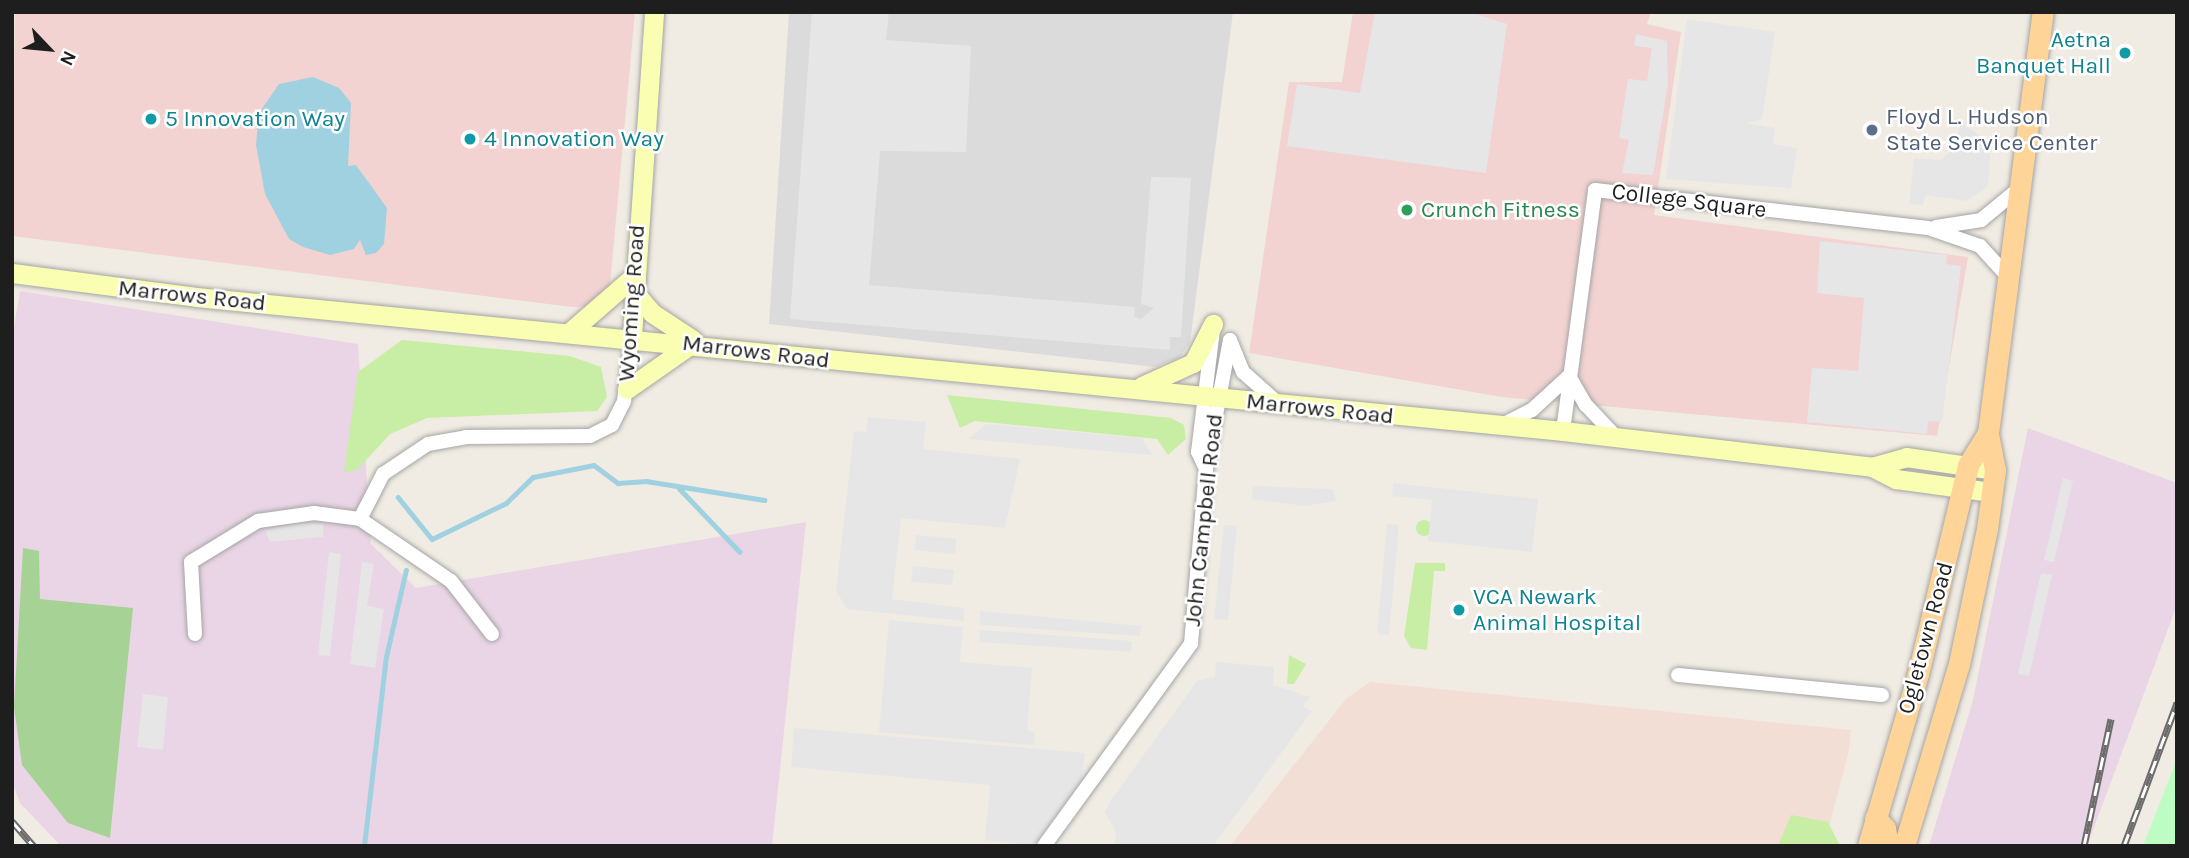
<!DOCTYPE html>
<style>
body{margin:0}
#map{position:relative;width:2189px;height:858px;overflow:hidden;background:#f0ece3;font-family:Karla,sans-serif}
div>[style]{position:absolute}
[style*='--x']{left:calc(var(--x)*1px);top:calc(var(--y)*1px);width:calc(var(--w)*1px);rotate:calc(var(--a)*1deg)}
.residential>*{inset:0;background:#dcdbdb}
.commercial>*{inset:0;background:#f2d3d1}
.industrial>*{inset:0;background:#e9d5e5}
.military>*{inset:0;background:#f3ded5}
.grass>*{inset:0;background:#c8eda5}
.round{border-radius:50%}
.forest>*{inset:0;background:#a6d295}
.park>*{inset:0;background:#bdfdc3}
.parking>*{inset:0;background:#e6e6e6}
.water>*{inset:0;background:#a0d1e0}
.stream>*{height:4.5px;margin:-2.25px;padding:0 2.25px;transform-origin:2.25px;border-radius:2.25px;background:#a0d1e0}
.roads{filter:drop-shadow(0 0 2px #a5a5a5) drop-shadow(0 0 2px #a5a5a5)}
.street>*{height:14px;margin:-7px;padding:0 7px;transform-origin:7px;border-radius:7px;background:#fff}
.secondary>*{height:19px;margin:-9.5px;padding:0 9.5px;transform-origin:9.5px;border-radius:9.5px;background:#f9feb3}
.primary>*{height:21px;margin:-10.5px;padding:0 10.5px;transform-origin:10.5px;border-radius:10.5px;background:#ffd499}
.rail>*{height:7px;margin-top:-3.5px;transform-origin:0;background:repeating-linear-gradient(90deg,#fff 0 13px,#6c6c6c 0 26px);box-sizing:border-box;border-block:2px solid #6c6c6c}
.dots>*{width:19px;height:19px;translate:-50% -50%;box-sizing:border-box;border:4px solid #fff;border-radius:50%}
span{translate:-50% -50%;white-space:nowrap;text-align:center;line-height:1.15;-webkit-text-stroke:5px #fff;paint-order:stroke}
.culture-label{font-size:23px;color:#0d838f}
.right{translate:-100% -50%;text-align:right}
.left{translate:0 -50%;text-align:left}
.service-label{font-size:23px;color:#4e5e75}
.street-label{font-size:23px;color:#1e1e1e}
.leisure-label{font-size:23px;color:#27864d}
.frame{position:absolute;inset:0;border:14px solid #1e1e1e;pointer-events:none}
.north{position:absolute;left:14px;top:14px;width:70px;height:70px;-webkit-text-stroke:5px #fff;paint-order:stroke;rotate:116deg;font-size:19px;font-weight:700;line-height:28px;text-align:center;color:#1e1e1e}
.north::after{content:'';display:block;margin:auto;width:24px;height:32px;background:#1e1e1e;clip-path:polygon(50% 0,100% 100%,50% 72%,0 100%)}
</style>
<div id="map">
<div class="residential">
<div style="clip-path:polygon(789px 12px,1233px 12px,1190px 343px,1180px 357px,1155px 367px,769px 324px)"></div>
</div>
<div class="commercial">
<div style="clip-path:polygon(15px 12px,635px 12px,610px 285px,586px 307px,572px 307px,12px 236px)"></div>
<div style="clip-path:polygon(1353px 12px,1651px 12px,1647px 24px,1681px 32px,1654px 215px,1968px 257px,1937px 436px,1502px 397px,1249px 353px,1289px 82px,1342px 82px)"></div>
</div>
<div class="industrial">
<div style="clip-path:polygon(20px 291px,358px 344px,371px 544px,416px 588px,806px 522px,772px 846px,61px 846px,20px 803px,12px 781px,12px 339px)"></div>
<div style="clip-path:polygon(2028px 428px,2177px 483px,2177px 605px,2087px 846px,1929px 846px,1973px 700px)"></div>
</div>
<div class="military">
<div style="clip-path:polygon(1370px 682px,1851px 730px,1849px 751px,1824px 846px,1230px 846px,1346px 699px)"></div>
</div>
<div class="grass">
<div style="clip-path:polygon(402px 340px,570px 356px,601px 367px,607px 397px,597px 411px,427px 418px,390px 434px,357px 470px,344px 472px,358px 372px)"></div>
<div style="clip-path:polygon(947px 395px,1171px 418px,1184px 425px,1186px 439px,1168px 455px,1157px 439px,975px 421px,960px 428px)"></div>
<div class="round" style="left:1416px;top:520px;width:16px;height:16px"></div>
<div style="clip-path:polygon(1415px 563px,1445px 563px,1445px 571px,1434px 571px,1427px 650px,1411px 648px,1404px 636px)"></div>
<div style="clip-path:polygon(1289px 655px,1306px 664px,1294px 684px,1287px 684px)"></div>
<div style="clip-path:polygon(1791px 815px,1828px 822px,1840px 846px,1778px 846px)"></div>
</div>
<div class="forest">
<div style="clip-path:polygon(23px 548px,39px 551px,40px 599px,133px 608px,110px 838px,68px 823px,22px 765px,14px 707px)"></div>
</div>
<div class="park">
<div style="clip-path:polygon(2177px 759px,2177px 846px,2143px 846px)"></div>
</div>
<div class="parking">
<div style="clip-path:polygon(812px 12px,889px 12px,886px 40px,971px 46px,966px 152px,880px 151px,869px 285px,1135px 307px,1134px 317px,1141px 319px,1154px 308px,1141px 304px,1151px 177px,1191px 178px,1181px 337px,1170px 337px,1170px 350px,790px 319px)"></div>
<div style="clip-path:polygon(1375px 12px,1469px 12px,1507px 24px,1486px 173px,1287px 146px,1297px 84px,1360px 93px)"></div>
<div style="clip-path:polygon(1687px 19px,1775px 32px,1762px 119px,1747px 123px,1775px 128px,1773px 144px,1797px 148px,1791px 188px,1666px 179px)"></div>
<div style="clip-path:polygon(1636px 34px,1667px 41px,1668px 84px,1653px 175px,1622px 173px,1629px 140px,1619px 138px,1628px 79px,1647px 81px,1652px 48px,1634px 46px)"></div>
<div style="clip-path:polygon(1960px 122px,1991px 143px,1988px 186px,1966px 201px,1925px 195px,1923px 205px,1909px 204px,1914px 158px,1941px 160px,1955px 148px)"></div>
<div style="clip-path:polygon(1820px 241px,1947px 255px,1946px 264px,1961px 266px,1942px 422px,1928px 421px,1927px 434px,1807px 422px,1812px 368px,1858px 371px,1864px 298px,1817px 293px)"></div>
<div style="clip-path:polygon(868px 417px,926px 422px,923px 449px,1020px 459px,1005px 528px,901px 518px,892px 599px,964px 608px,964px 621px,847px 609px,836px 591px,854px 431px,866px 432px)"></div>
<div style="clip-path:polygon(986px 424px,1142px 438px,1152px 455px,968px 439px)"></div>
<div style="clip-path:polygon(2063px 478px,2073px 481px,2054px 562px,2044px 560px)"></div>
<div style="clip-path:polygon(1393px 483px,1538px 499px,1532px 552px,1428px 541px,1432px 500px,1392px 496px)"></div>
<div style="clip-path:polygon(1253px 486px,1332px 489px,1336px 501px,1305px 506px,1252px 499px)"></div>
<div style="clip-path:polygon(299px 523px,323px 524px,323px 537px,270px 542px,265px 530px)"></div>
<div style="clip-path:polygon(1387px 524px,1399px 525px,1389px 635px,1377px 634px)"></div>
<div style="clip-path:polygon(1224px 525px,1237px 526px,1228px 620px,1214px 619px)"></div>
<div style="clip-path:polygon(916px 535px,956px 539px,955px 554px,915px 550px)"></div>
<div style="clip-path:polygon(329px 552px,341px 554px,330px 656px,318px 655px)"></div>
<div style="clip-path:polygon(362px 562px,374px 564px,367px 606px,384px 609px,375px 668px,350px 664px)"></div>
<div style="clip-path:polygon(913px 566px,954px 570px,952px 585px,911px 582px)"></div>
<div style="clip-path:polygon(2041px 573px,2052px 575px,2029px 676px,2018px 674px)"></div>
<div style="clip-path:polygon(980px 611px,1141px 626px,1140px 636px,980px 625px)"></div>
<div style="clip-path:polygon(889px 620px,963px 627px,960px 662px,1032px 668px,1027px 731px,1035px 732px,1034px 745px,879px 732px)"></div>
<div style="clip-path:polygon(980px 630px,1132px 641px,1131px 652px,979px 642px)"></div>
<div style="clip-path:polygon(1216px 662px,1274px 667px,1273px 685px,1310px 697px,1303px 706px,1312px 711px,1213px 846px,1114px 846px,1116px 832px,1105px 812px,1109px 803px,1197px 681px,1215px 677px)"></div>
<div style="clip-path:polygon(143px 694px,168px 697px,163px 750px,137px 747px)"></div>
<div style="clip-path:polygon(794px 728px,1085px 753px,1081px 786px,1033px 846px,985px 840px,990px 785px,791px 767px)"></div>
</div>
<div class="water">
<div style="clip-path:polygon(313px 77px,339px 88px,351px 103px,348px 166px,356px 165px,387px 208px,384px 244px,376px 253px,366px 255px,360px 240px,354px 249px,330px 255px,303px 247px,289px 239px,265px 194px,256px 145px,259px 113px,279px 84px)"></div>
</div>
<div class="stream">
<div style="--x:679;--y:488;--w:88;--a:46.4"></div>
<div style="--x:398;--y:497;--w:54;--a:51"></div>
<div style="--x:432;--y:539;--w:82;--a:-25.9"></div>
<div style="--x:506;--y:503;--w:37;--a:-44"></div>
<div style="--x:533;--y:477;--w:62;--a:-11.1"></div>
<div style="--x:594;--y:465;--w:30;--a:37"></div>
<div style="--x:618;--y:483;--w:28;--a:-4"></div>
<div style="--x:646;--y:481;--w:120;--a:9.1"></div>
<div style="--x:364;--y:846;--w:190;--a:-83.4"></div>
<div style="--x:386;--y:657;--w:89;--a:-77.1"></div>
</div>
<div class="roads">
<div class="street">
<div style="--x:1936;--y:227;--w:46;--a:-8.8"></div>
<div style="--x:1981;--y:220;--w:52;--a:-39.5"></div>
<div style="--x:1230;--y:340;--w:35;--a:68"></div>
<div style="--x:1243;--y:372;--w:48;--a:41.6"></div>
<div style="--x:1504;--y:424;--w:31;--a:-27"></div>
<div style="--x:1532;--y:410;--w:50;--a:-42.6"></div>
<div style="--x:1569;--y:376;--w:34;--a:60"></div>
<div style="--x:1586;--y:405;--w:45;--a:46.8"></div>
<div style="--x:1563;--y:431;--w:243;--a:-82.4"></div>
<div style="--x:1595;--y:190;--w:335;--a:6.5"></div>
<div style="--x:1928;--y:228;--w:55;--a:19.1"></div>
<div style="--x:1980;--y:246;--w:45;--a:47.7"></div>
<div style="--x:1206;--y:469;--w:19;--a:-115"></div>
<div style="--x:1198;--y:452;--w:123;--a:-83"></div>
<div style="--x:360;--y:519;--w:51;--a:-62.9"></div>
<div style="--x:383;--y:474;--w:54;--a:-33.7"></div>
<div style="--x:428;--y:444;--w:39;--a:-10"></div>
<div style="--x:466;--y:437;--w:124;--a:-0.5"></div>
<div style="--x:590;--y:436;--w:25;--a:-27"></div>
<div style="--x:612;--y:425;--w:27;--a:-63"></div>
<div style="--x:624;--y:401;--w:65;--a:-83"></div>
<div style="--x:195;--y:634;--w:72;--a:-93.2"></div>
<div style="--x:191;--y:562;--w:79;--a:-31.5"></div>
<div style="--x:258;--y:521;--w:57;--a:-8.1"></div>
<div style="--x:314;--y:513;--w:46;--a:7.4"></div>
<div style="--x:360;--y:519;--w:110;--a:34.3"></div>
<div style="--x:451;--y:581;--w:67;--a:52.3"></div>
<div style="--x:1678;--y:675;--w:205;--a:5.6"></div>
<div style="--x:1044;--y:846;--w:250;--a:-54"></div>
<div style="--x:1191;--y:644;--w:176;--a:-85.1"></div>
<div style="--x:1206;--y:469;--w:131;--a:-79.5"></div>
</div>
<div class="secondary">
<div style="--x:12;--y:273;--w:186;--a:7.4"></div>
<div style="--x:196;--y:297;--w:1374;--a:5.6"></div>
<div style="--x:1563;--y:431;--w:311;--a:6.6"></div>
<div style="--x:1872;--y:467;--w:27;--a:27"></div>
<div style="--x:1896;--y:479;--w:96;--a:7.8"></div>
<div style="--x:634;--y:292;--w:28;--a:49"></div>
<div style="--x:652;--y:313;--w:49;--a:33.4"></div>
<div style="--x:571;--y:331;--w:84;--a:-41.1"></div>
<div style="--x:632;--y:336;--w:325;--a:-86.1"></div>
<div style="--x:1142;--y:386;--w:56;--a:-24.3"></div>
<div style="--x:1193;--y:363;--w:44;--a:-62.9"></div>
<div style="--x:627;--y:389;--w:80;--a:-34.9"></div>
<div style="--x:1872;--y:467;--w:35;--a:-16"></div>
<div style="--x:1906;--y:457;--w:90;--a:8.3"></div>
</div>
<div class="primary">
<div style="--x:1875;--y:818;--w:14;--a:45"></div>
<div style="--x:1885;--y:828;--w:18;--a:81"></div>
<div style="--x:1868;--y:846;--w:179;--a:-73.8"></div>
<div style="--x:1918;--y:674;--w:215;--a:-76.5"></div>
<div style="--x:1968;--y:465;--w:38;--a:-58"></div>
<div style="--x:1904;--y:846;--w:190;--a:-73.2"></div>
<div style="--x:1959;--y:664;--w:138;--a:-78.3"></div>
<div style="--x:1987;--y:529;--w:60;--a:-82.3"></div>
<div style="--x:1995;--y:470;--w:38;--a:-101"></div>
<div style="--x:1988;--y:433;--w:425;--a:-82.6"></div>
</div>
</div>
<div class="rail">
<div style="--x:12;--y:821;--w:33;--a:49"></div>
<div style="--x:2084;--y:846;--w:130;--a:-78"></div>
<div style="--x:2124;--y:846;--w:153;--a:-69.7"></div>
</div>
<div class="dots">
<div style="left:2125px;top:53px;background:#0f9aa8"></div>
<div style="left:151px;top:119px;background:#0f9aa8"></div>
<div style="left:1872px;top:130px;background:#5c6f8a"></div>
<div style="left:470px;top:139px;background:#0f9aa8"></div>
<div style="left:1407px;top:210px;background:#2e9e5b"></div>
<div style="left:1459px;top:610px;background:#0f9aa8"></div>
</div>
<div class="culture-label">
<span class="right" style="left:2111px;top:53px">Aetna<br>Banquet Hall</span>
<span class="left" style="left:165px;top:119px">5 Innovation Way</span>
<span class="left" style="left:484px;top:139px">4 Innovation Way</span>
<span class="left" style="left:1473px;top:610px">VCA Newark<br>Animal Hospital</span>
</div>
<div class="service-label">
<span class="left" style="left:1886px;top:130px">Floyd L. Hudson<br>State Service Center</span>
</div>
<div class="street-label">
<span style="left:1689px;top:201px;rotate:7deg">College Square</span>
<span style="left:192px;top:296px;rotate:6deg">Marrows Road</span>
<span style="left:632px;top:303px;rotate:-86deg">Wyoming Road</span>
<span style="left:756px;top:352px;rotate:7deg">Marrows Road</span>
<span style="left:1320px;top:409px;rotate:6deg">Marrows Road</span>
<span style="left:1204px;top:520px;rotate:-84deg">John Campbell Road</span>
<span style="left:1926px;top:638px;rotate:-75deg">Ogletown Road</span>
</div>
<div class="leisure-label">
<span class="left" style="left:1421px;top:210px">Crunch Fitness</span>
</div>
<div class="frame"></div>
<div class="north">N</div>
</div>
